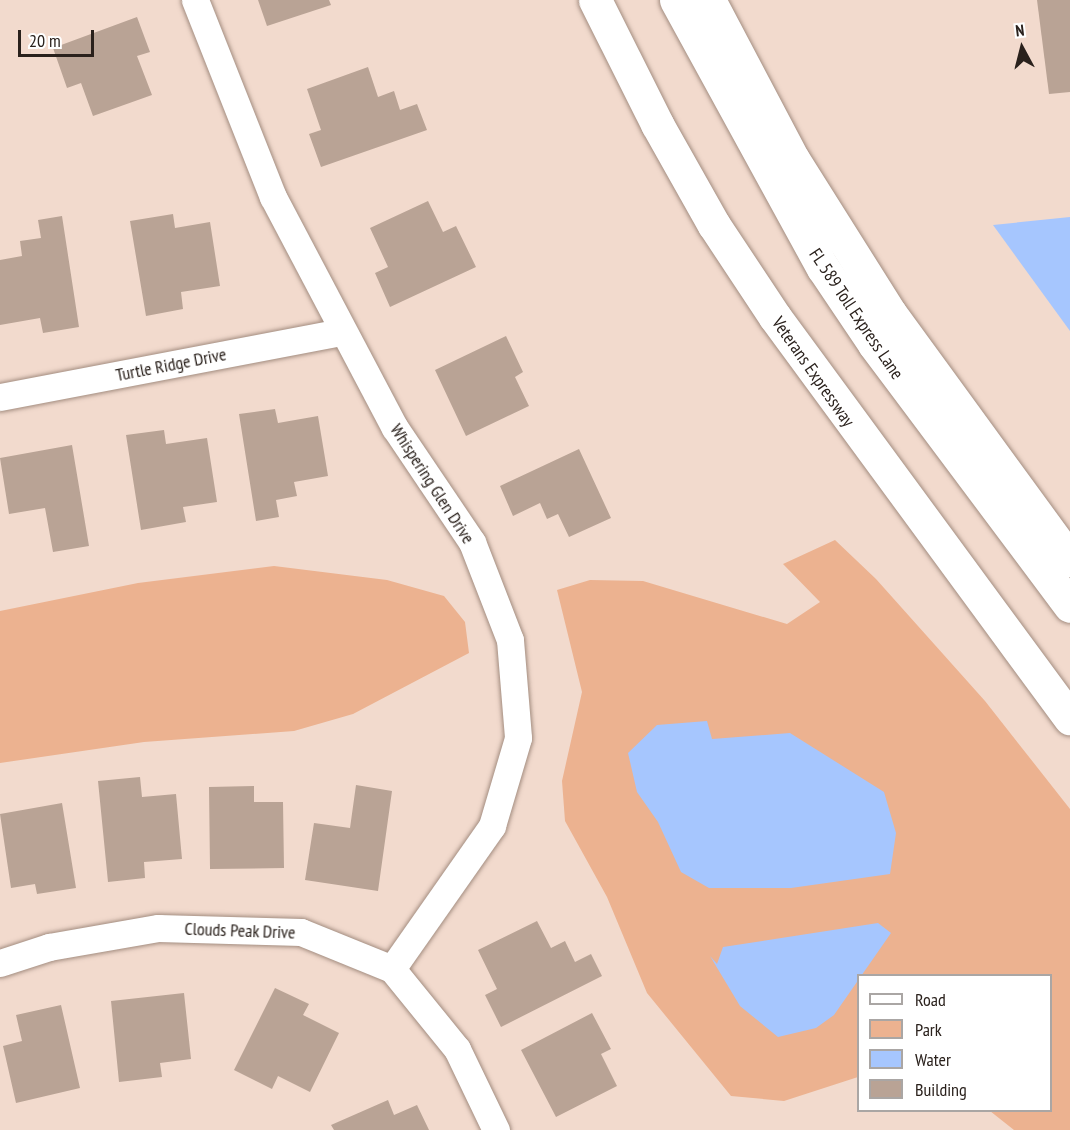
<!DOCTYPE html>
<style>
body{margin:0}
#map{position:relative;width:1070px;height:1130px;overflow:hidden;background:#f2dacd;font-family:"PT Sans Narrow",sans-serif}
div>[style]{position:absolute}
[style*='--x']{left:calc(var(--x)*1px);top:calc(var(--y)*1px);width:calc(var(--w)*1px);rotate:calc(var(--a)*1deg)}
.green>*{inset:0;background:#ecb290}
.water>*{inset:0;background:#a6c6fe}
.building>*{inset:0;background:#b9a395}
.roads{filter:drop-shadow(0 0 2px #a38d80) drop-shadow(0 0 2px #a38d80)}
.street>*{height:27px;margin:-13.5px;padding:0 13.5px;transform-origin:13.5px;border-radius:13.5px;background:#fff}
.highway>*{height:33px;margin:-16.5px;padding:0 16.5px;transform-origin:16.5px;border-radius:16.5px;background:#fff}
span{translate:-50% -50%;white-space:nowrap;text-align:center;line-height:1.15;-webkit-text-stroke:5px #fff;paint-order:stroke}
.street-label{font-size:18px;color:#2a211c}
.legend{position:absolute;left:857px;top:974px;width:195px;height:138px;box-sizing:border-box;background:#fff;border:2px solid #aaa6a4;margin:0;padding:8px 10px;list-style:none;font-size:18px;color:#2a211c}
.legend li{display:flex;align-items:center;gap:12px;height:30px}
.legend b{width:30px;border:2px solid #aaa6a4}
.north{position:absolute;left:992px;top:18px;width:60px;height:60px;-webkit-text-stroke:4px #fff;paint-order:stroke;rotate:353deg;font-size:16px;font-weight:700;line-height:24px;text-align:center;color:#2a211c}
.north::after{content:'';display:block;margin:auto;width:21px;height:27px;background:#2a211c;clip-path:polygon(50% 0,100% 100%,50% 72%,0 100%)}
.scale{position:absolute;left:18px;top:30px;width:76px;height:27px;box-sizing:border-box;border:3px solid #2a211c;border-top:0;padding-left:8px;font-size:18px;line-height:21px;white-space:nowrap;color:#2a211c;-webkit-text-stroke:4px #fff;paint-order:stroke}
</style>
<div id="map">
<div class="green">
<div style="clip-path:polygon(835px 540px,876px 579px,985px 701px,1070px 809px,1070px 1130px,1014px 1130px,990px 1111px,1050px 1110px,1050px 976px,858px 976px,858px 1077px,784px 1101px,731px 1096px,647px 993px,607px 897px,565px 821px,562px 781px,582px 692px,557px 590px,590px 580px,643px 581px,787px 624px,820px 602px,783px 564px)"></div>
<div style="clip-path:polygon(274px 566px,387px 580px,444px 596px,465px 622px,469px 653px,353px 714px,294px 731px,144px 742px,0 763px,0 611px,138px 583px)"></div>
</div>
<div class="water">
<div style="clip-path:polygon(1070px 217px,1070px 331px,993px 225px)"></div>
<div style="clip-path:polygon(707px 721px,712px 739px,790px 733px,884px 792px,896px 833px,890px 874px,791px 888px,709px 888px,681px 872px,658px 822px,637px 792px,628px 753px,657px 725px)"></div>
<div style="clip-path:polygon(878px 923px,891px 933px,834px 1015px,816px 1028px,778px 1037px,740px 1006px,710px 956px,717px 964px,723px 947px)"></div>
</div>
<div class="building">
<div style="clip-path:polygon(258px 0,329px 0,331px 5px,267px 26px)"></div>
<div style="clip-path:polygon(1037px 0,1070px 0,1070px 92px,1049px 94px)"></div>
<div style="clip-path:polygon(137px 17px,150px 52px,137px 56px,152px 95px,93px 116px,81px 83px,67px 88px,53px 48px)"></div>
<div style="clip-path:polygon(368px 67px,378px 97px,394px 91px,400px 110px,417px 104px,427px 130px,321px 167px,309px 134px,321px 130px,307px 89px)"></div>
<div style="clip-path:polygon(428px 201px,443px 232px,456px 226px,476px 267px,390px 307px,375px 273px,388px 267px,370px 228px)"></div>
<div style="clip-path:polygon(173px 214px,175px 228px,210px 222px,220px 286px,181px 292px,183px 309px,146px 316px,130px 221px)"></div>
<div style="clip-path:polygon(62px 216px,79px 327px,43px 333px,40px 318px,0 325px,0 260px,22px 256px,20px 241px,41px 238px,38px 220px)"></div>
<div style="clip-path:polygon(506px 336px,523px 372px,515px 377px,529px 406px,466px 436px,435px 370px)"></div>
<div style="clip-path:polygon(275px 409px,278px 423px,318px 416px,328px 476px,294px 482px,297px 496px,276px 500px,279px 517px,256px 521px,239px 414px)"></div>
<div style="clip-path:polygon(164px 430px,166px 444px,207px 438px,217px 502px,183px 507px,186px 522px,141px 530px,126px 435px)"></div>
<div style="clip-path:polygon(72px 445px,89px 546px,53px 552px,45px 508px,9px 514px,0 458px)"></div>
<div style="clip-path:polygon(579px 449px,611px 518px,569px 537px,558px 514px,547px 519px,540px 503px,513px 516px,500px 486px)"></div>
<div style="clip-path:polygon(140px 777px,142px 797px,176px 794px,182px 859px,144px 862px,145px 878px,108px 882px,98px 781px)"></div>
<div style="clip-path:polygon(356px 785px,392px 791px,378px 891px,305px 880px,314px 823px,350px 828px)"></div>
<div style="clip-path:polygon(254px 786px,254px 802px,283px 802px,284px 868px,210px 869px,209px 787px)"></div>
<div style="clip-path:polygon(62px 803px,76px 888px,37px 894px,35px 884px,11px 888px,0 814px)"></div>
<div style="clip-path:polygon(537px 921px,551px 948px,565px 941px,575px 962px,591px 954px,602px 976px,501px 1027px,485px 995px,497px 989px,478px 950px)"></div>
<div style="clip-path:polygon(275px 988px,309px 1004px,303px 1015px,339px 1033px,310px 1092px,278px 1076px,272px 1089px,234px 1070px)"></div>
<div style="clip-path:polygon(184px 993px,191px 1059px,160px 1063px,162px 1077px,119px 1082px,111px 1001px)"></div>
<div style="clip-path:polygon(61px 1005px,80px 1088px,16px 1103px,3px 1046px,22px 1041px,16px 1015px)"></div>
<div style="clip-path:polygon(592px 1013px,611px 1049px,601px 1054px,617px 1086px,556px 1117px,521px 1050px)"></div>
<div style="clip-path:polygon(388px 1100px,394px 1115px,417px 1105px,429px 1130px,334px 1130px,331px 1125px)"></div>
</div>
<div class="roads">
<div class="street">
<div style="--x:195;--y:0;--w:212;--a:68.4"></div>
<div style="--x:273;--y:197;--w:261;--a:62.2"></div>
<div style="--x:395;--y:428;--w:138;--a:56"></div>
<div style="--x:472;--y:542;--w:105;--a:68.8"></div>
<div style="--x:510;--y:640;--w:98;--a:85.3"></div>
<div style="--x:518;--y:738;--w:92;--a:106.5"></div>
<div style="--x:492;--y:826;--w:174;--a:125"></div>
<div style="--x:0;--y:397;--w:347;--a:-10.8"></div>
<div style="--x:0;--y:963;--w:52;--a:-18.1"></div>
<div style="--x:49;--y:947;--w:111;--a:-9.9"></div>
<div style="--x:158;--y:928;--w:143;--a:1.6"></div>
<div style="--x:301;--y:932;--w:98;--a:22.1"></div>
<div style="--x:392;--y:969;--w:103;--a:50.9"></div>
<div style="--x:457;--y:1049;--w:90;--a:64.3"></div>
</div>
<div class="highway">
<div style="--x:595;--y:0;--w:139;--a:63.4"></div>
<div style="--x:657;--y:124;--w:116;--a:60.6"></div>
<div style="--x:714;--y:225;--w:110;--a:56.5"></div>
<div style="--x:775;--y:317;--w:498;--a:53.7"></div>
<div style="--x:676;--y:0;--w:306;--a:61.3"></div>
<div style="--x:823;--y:268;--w:92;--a:56.1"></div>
<div style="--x:874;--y:344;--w:327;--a:53.2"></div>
<div style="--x:709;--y:0;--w:180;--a:62.2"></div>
<div style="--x:793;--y:159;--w:182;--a:57.8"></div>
<div style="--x:890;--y:313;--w:306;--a:53.9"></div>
</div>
</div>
<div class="street-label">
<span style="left:856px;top:314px;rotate:56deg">FL 589 Toll Express Lane</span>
<span style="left:171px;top:365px;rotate:-11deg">Turtle Ridge Drive</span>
<span style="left:813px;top:372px;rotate:55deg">Veterans Expressway</span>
<span style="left:432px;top:484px;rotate:57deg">Whispering Glen Drive</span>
<span style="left:240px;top:931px;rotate:2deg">Clouds Peak Drive</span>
</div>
<ul class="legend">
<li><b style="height:8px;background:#fff"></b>Road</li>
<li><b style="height:16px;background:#ecb290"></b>Park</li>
<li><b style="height:16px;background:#a6c6fe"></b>Water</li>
<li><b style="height:16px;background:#b9a395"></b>Building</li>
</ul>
<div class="north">N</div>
<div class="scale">20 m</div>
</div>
